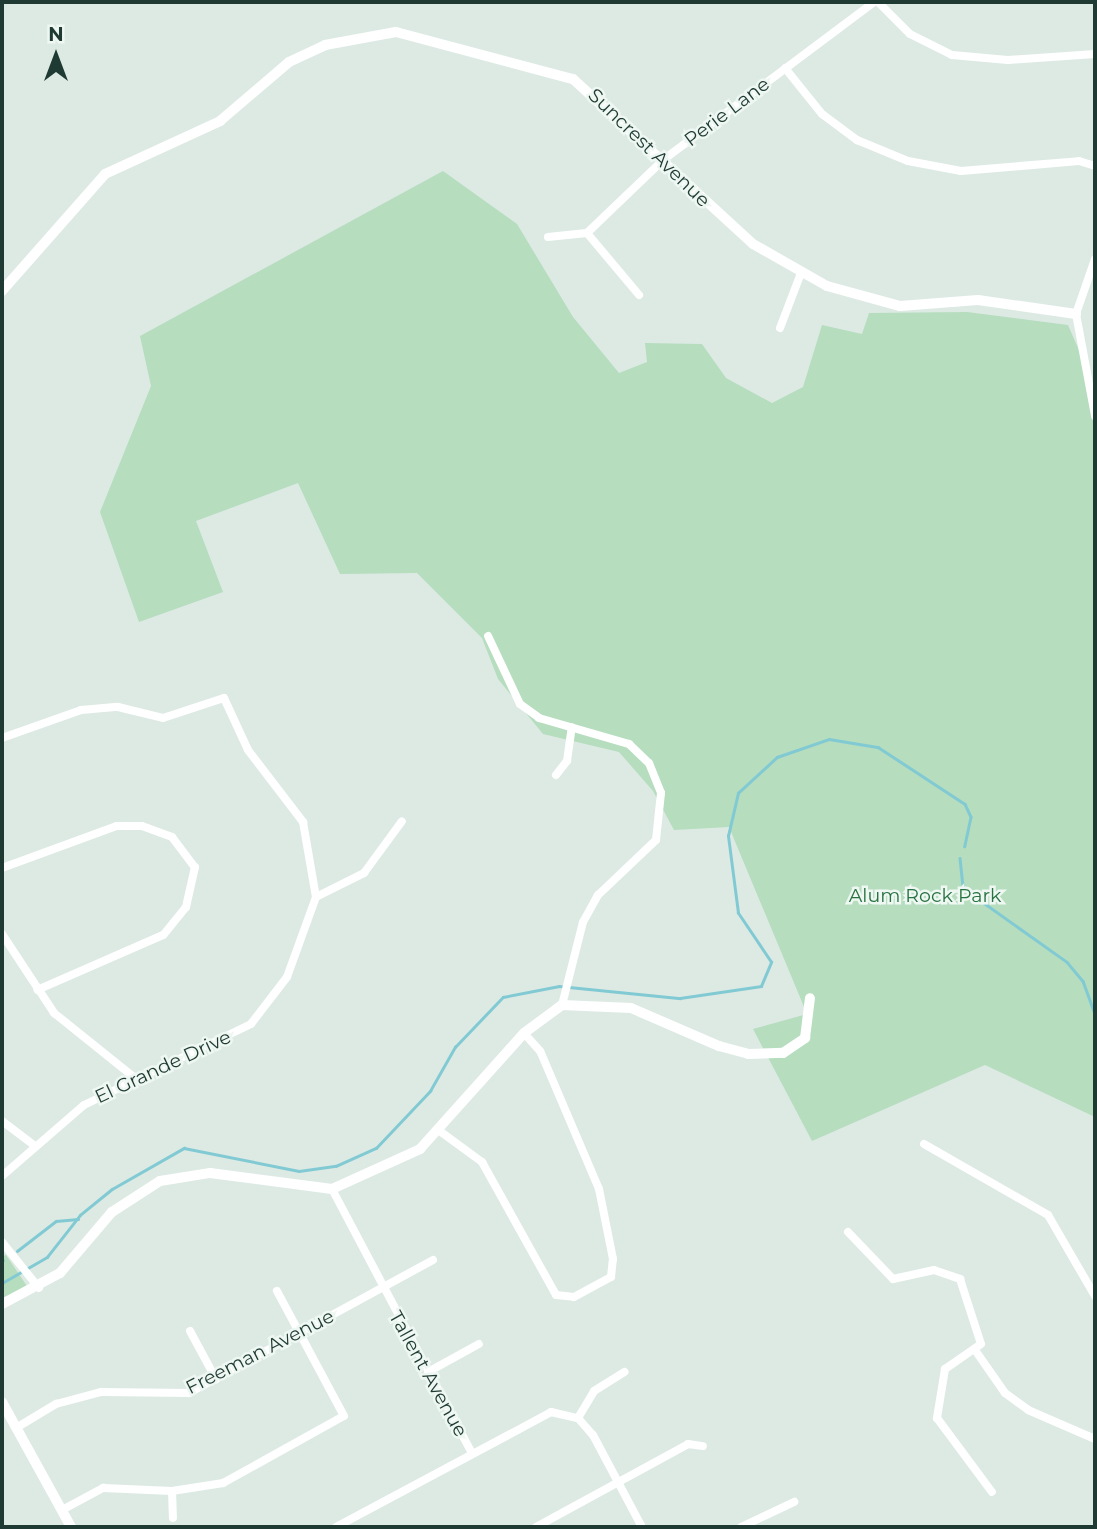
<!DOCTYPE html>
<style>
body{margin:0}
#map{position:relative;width:1097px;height:1529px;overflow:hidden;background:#ddeae4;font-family:Montserrat,sans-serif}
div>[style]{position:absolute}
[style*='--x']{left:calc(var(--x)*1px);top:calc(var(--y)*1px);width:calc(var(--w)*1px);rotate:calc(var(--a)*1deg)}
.green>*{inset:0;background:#b5ddbe}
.stream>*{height:2.5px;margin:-1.25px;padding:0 1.25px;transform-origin:1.25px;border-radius:1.25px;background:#82cad3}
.minor>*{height:8px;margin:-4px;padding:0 4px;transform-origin:4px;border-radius:4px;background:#fff}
.tertiary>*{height:10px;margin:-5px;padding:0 5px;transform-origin:5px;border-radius:5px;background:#fff}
span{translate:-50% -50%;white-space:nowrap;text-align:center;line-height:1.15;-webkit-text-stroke:5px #eef7f2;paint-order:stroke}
.street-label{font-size:19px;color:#1e3a32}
.park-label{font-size:19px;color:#277341}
.frame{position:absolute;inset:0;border:4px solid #1e3a32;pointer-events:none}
.north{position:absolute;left:21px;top:21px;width:70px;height:70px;-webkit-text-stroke:5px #eef7f2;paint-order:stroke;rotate:0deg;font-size:19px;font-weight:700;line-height:28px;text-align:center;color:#1e3a32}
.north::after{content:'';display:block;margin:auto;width:24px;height:32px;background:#1e3a32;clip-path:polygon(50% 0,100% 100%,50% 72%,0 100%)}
</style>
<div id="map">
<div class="green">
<div style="clip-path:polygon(443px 171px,517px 224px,573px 317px,619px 373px,647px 362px,645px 343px,702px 344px,726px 378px,772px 403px,803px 387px,822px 325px,862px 334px,869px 313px,967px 312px,1068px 325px,1095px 387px,1095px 1117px,985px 1065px,812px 1141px,753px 1029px,807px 1014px,729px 827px,674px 830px,653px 791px,619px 752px,543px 734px,498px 679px,482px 638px,417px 573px,340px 574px,298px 483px,196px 521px,223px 592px,139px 622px,100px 512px,151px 386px,140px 336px)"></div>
<div style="clip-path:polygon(6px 1255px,29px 1289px,2px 1298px,2px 1256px)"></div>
</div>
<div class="stream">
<div style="--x:960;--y:858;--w:30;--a:84"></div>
<div style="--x:963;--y:888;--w:128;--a:35.4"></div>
<div style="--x:1067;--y:962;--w:25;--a:50"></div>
<div style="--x:1083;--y:981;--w:35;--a:70"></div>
<div style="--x:17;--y:1251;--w:49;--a:-37.6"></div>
<div style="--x:56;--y:1221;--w:22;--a:-5"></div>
<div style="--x:2;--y:1261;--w:1;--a:-45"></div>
<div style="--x:2;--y:1283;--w:52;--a:-30"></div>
<div style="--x:47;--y:1257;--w:53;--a:-51.8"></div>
<div style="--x:80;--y:1215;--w:41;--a:-39.1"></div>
<div style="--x:112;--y:1189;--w:83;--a:-29.7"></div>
<div style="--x:184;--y:1148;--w:117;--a:11.3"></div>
<div style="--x:299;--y:1171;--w:37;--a:-8"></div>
<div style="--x:336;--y:1166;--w:44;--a:-24.2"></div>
<div style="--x:376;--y:1148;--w:79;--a:-46.5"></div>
<div style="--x:430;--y:1091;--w:51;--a:-60.4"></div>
<div style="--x:455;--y:1047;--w:69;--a:-46.2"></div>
<div style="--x:503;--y:997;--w:57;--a:-11.1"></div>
<div style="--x:559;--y:986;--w:122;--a:5.7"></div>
<div style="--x:680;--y:998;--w:82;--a:-8.4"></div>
<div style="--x:761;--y:986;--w:26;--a:-67"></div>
<div style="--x:771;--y:962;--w:59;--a:-124"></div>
<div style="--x:738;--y:913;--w:78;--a:-97.4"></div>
<div style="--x:728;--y:836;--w:44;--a:-76.9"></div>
<div style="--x:738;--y:793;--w:53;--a:-42.7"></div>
<div style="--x:777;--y:757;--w:55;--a:-19.1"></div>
<div style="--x:829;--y:739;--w:50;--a:9.3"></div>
<div style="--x:878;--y:747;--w:104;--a:33.2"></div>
<div style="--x:965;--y:804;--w:14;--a:65"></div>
<div style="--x:971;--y:817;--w:30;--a:102"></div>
</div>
<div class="minor">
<div style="--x:878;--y:2;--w:45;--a:45"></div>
<div style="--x:910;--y:34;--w:47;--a:26.6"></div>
<div style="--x:952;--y:55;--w:56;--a:5.1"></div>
<div style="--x:1008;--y:60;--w:87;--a:-3.9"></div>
<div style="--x:785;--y:68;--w:59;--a:51.2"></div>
<div style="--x:822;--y:114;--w:44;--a:36.6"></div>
<div style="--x:857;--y:140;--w:55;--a:22.4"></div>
<div style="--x:908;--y:161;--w:54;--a:10.7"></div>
<div style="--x:961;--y:171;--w:118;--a:-4.8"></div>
<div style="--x:1079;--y:161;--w:17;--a:17"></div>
<div style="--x:587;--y:233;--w:81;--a:50"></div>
<div style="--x:548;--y:237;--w:39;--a:-6"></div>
<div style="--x:587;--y:233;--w:105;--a:-43.8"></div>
<div style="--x:663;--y:160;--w:264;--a:-36.8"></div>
<div style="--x:1095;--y:259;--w:58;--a:109.1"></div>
<div style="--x:1076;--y:314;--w:104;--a:79.4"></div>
<div style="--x:780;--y:328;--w:59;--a:-69.1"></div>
<div style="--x:488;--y:636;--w:75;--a:64.8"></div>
<div style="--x:520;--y:704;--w:24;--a:36"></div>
<div style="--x:539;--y:718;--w:94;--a:16.1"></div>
<div style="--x:629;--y:744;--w:28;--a:44"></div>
<div style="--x:649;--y:763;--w:32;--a:68"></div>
<div style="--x:661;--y:793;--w:47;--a:96.1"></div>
<div style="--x:656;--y:840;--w:80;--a:136.5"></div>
<div style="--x:598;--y:895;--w:31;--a:119"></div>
<div style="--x:583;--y:922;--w:86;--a:104.2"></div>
<div style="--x:2;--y:738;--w:84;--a:-19.5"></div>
<div style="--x:81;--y:710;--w:37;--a:-5"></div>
<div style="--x:118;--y:707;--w:46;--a:13.7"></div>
<div style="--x:163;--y:718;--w:64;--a:-18.2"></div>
<div style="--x:224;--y:698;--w:57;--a:65.2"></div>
<div style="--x:248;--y:750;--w:91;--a:52.6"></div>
<div style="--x:303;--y:822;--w:76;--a:80.2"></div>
<div style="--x:316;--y:897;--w:85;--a:109.9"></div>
<div style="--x:287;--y:977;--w:59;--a:127.5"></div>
<div style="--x:251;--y:1024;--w:186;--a:154.1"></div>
<div style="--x:84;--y:1105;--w:108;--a:139.1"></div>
<div style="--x:556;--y:775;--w:18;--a:-52"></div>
<div style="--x:567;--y:761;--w:34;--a:-82"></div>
<div style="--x:2;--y:868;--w:122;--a:-20.1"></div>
<div style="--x:117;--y:826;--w:25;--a:0"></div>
<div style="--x:142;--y:826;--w:32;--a:20"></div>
<div style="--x:172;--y:837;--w:38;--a:53"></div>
<div style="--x:195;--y:867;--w:41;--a:102.7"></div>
<div style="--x:186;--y:907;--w:36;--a:129"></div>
<div style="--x:163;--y:935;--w:137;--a:156.4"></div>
<div style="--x:316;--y:897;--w:54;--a:-26.6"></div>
<div style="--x:364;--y:873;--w:64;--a:-53.8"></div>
<div style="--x:2;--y:934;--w:95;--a:56.6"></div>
<div style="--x:54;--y:1013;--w:104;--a:38.7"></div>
<div style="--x:2;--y:1121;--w:40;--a:37"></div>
<div style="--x:441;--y:1132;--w:51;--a:36.2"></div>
<div style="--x:482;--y:1162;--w:152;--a:60.9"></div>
<div style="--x:556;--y:1295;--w:18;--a:6"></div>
<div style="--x:574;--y:1297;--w:42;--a:-28.4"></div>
<div style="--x:611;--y:1277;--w:18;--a:-84"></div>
<div style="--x:613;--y:1259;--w:71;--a:-101.3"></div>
<div style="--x:599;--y:1189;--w:150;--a:-113.1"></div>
<div style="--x:540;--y:1051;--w:24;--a:-132"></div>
<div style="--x:924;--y:1144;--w:143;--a:29.8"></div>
<div style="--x:1048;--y:1215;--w:94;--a:59.9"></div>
<div style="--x:332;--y:1189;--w:299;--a:62.1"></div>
<div style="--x:848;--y:1232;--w:65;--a:46.2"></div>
<div style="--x:893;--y:1279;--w:42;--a:-12.4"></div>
<div style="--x:934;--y:1270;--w:28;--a:19"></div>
<div style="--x:960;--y:1279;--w:68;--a:72.1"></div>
<div style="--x:981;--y:1344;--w:44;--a:145.2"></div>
<div style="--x:945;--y:1369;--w:50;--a:99.3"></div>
<div style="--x:937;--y:1418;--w:92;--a:53.4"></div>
<div style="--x:2;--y:1242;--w:59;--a:51.2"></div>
<div style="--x:190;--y:1331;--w:55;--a:61.6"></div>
<div style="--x:975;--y:1350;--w:52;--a:55.1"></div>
<div style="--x:1005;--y:1393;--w:29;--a:36"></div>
<div style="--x:1028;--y:1410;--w:73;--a:23.4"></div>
<div style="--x:428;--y:1372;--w:58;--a:-28.8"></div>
<div style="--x:578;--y:1418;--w:31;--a:-59"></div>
<div style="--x:594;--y:1391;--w:36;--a:-32"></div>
<div style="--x:16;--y:1428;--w:47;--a:-31"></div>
<div style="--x:56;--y:1404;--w:47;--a:-14.9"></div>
<div style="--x:101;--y:1392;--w:88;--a:0.7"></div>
<div style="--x:189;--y:1393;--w:278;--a:-28.6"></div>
<div style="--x:172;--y:1491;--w:27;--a:88"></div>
<div style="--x:62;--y:1510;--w:47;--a:-28.2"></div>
<div style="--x:103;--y:1488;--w:69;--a:2.5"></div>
<div style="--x:172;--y:1491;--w:52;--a:-8.9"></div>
<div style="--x:223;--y:1483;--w:138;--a:-29"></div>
<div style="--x:344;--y:1416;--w:142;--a:-118.2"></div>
<div style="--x:336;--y:1527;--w:244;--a:-28.1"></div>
<div style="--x:551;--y:1412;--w:28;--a:13"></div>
<div style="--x:578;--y:1418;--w:23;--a:49"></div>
<div style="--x:593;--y:1435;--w:104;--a:62"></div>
<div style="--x:536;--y:1527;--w:173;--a:-28.6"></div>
<div style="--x:688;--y:1444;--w:15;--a:8"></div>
<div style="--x:741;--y:1527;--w:59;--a:-25.3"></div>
</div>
<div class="tertiary">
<div style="--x:2;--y:291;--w:156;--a:-48.6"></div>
<div style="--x:105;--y:174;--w:127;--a:-24.7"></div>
<div style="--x:220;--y:121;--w:91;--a:-40.5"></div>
<div style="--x:289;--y:62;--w:40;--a:-25"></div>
<div style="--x:325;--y:45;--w:72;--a:-10.4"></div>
<div style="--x:396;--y:32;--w:183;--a:14.9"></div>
<div style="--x:573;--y:79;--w:244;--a:42.5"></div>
<div style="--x:753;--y:244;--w:85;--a:29.6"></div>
<div style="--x:827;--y:286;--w:76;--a:15.3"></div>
<div style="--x:900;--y:306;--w:78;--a:-4.4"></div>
<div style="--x:978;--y:300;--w:99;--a:8.1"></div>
<div style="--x:2;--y:1304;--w:66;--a:-28.1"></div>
<div style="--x:60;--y:1273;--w:80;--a:-49.6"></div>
<div style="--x:112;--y:1212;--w:57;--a:-32.9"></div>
<div style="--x:160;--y:1181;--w:51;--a:-9.1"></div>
<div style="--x:210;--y:1173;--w:123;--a:7.5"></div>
<div style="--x:332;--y:1189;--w:97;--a:-24.4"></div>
<div style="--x:420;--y:1149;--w:156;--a:-48.1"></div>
<div style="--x:524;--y:1033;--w:47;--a:-36.4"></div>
<div style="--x:562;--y:1005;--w:69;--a:2.5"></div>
<div style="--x:631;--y:1008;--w:96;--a:23.4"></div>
<div style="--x:719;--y:1046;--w:30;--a:15"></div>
<div style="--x:748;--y:1054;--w:35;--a:-2"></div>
<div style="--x:783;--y:1053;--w:27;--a:-34"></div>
<div style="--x:805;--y:1038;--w:40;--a:-82.9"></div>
<div style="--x:2;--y:1402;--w:143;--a:61.1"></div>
</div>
<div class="street-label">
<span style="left:727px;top:112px;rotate:-37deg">Perie Lane</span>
<span style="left:649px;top:148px;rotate:44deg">Suncrest Avenue</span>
<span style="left:163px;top:1067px;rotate:-25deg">El Grande Drive</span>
<span style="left:260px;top:1352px;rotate:-27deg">Freeman Avenue</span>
<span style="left:428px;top:1374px;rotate:61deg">Tallent Avenue</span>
</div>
<div class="park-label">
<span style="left:925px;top:896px">Alum Rock Park</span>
</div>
<div class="frame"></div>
<div class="north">N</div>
</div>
